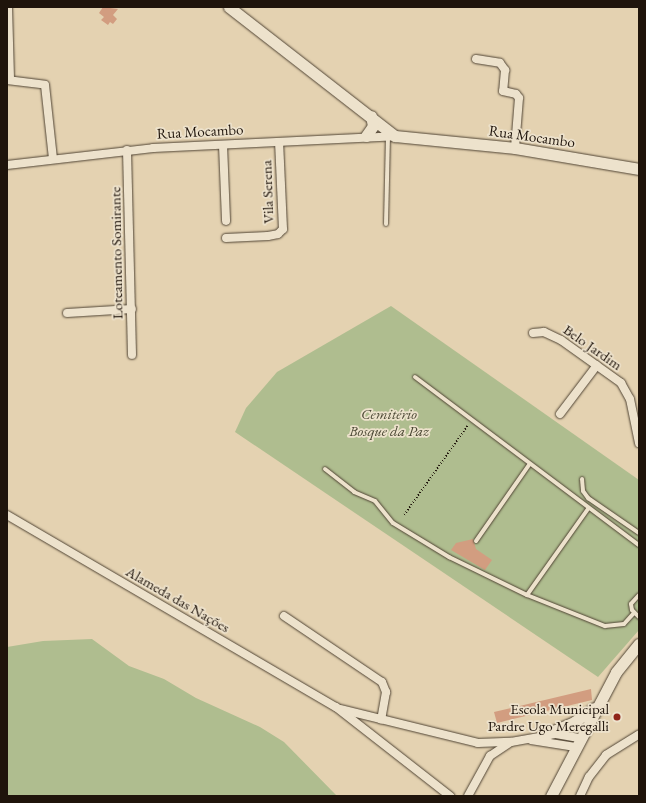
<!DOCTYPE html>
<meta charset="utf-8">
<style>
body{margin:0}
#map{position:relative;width:646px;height:803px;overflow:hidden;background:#e4d2b1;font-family:"EB Garamond",serif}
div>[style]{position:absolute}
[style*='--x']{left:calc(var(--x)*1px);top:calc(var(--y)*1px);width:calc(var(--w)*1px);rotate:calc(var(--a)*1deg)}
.green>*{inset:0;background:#afbd8f}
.building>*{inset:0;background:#d29d80}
.path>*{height:1.5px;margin-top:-0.75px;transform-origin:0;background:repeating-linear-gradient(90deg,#1f140b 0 1px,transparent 0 3px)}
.roads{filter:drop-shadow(0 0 1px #504434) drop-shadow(0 0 1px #504434)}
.lane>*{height:4px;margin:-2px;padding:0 2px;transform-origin:2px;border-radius:2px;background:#ede2cc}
.street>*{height:8px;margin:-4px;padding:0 4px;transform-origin:4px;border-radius:4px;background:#ede2cc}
.secondary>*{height:11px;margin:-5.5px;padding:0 5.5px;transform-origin:5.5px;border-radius:5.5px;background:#ede2cc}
.dots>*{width:11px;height:11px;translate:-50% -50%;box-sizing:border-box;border:2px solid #ede2cc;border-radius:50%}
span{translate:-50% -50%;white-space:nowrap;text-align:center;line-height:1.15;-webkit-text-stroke:3.5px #ede2cc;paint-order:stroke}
.street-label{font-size:15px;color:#1f140b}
.park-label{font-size:15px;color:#4a4733;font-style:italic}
.poi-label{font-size:15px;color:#1f140b}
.right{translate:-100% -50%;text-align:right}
.frame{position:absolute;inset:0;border:8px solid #1f140b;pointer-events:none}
</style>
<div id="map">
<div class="green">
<div style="clip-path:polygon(391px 306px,639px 480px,639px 630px,598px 677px,235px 432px,246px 408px,277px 372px)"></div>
<div style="clip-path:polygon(92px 639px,129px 666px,164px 679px,196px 698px,260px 727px,284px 742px,337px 796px,7px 796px,7px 647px,43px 641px)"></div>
</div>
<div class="building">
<div style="clip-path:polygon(103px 7px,118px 9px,113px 15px,117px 19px,113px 24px,110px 22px,108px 25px,101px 20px,104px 17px,99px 13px)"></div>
<div style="clip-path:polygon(473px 539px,476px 549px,492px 560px,485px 570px,451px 550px,456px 543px)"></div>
<div style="clip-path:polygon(591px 689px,592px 700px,497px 723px,494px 712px)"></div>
</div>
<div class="path">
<div style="--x:404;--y:515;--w:110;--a:-54.6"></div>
</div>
<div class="roads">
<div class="lane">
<div style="--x:386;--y:224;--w:87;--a:-88.7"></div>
<div style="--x:415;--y:377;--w:280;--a:36.9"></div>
<div style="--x:325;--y:469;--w:37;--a:38"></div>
<div style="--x:354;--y:492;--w:23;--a:23"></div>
<div style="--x:375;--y:501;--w:28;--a:51"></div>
<div style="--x:393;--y:523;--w:66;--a:31.3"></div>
<div style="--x:449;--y:557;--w:87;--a:26"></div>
<div style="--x:527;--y:595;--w:84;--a:21.7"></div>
<div style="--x:605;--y:626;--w:19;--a:-6"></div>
<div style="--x:624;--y:624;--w:15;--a:-48"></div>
<div style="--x:582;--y:479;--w:12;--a:85"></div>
<div style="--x:583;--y:491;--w:9;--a:54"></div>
<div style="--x:588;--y:498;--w:62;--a:34.5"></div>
<div style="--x:476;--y:541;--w:93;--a:-55.1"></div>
<div style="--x:527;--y:595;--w:105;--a:-54.7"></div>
<div style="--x:639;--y:595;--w:12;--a:132"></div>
<div style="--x:631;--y:604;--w:6;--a:81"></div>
<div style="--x:632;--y:610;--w:10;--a:45"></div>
</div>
<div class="street">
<div style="--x:8;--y:7;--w:73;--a:88.4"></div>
<div style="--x:476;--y:59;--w:24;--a:9"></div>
<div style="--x:500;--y:63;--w:9;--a:54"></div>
<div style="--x:505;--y:70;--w:21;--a:95"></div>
<div style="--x:503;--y:91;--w:13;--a:13"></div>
<div style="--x:516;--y:94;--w:5;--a:53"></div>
<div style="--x:519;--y:98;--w:50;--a:94.6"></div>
<div style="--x:7;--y:80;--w:38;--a:7"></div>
<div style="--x:45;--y:85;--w:74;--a:83.8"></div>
<div style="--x:223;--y:145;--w:76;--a:87.7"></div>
<div style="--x:127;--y:150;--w:205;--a:88.6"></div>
<div style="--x:7;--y:165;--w:147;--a:-6.6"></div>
<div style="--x:153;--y:148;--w:242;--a:-2.8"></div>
<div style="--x:226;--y:238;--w:42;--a:-2.7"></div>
<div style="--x:268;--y:236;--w:10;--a:-11"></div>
<div style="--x:278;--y:234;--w:7;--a:-45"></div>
<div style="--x:283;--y:229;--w:87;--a:-92.6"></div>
<div style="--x:67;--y:313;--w:65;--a:-3.5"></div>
<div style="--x:533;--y:333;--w:11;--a:-5"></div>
<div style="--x:544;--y:332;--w:19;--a:25"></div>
<div style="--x:561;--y:340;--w:74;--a:35.6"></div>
<div style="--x:621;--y:383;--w:18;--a:61"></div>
<div style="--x:630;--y:399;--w:45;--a:78.4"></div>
<div style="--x:560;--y:414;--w:61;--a:-52.9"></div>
<div style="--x:7;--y:515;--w:381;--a:30.3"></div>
<div style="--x:336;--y:707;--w:145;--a:38"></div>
<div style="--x:284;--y:616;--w:118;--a:34"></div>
<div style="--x:382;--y:682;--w:11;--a:68"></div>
<div style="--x:386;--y:692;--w:28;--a:100"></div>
<div style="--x:340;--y:709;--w:142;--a:13.8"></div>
<div style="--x:478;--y:743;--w:33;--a:-2"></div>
<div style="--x:511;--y:742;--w:46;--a:-10.1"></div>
<div style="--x:556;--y:734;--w:23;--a:10"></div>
<div style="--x:531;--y:740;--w:45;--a:9"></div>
<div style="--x:468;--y:796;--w:46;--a:-61.2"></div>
<div style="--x:490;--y:756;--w:23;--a:-34"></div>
<div style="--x:580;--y:796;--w:21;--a:-65"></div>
<div style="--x:589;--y:777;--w:28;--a:-52"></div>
<div style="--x:606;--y:755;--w:39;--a:-32"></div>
</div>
<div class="secondary">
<div style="--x:229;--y:7;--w:210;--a:37.9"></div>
<div style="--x:395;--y:136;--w:121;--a:5.7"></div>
<div style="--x:515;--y:148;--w:126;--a:9.6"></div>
<div style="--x:366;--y:136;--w:12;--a:-55"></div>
<div style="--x:373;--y:126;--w:10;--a:-101"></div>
<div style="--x:546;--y:734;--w:30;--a:-23"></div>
<div style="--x:574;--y:722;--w:24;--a:-35"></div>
<div style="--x:551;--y:796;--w:140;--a:-62.3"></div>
<div style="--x:616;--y:672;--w:36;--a:-51"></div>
</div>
</div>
<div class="dots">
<div style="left:617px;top:717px;background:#8f2418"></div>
</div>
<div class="street-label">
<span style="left:200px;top:131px;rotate:-3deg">Rua Mocambo</span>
<span style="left:532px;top:136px;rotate:8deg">Rua Mocambo</span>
<span style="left:267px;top:192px;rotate:-92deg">Vila Serena</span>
<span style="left:116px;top:253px;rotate:-91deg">Loteamento Somirante</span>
<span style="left:593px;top:347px;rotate:35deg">Belo Jardim</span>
<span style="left:178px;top:599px;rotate:30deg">Alameda das Nações</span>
</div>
<div class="park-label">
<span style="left:389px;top:422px">Cemitério<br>Bosque da Paz</span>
</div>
<div class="poi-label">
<span class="right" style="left:609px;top:717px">Escola Municipal<br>Pardre Ugo Meregalli</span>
</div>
<div class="frame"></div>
</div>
